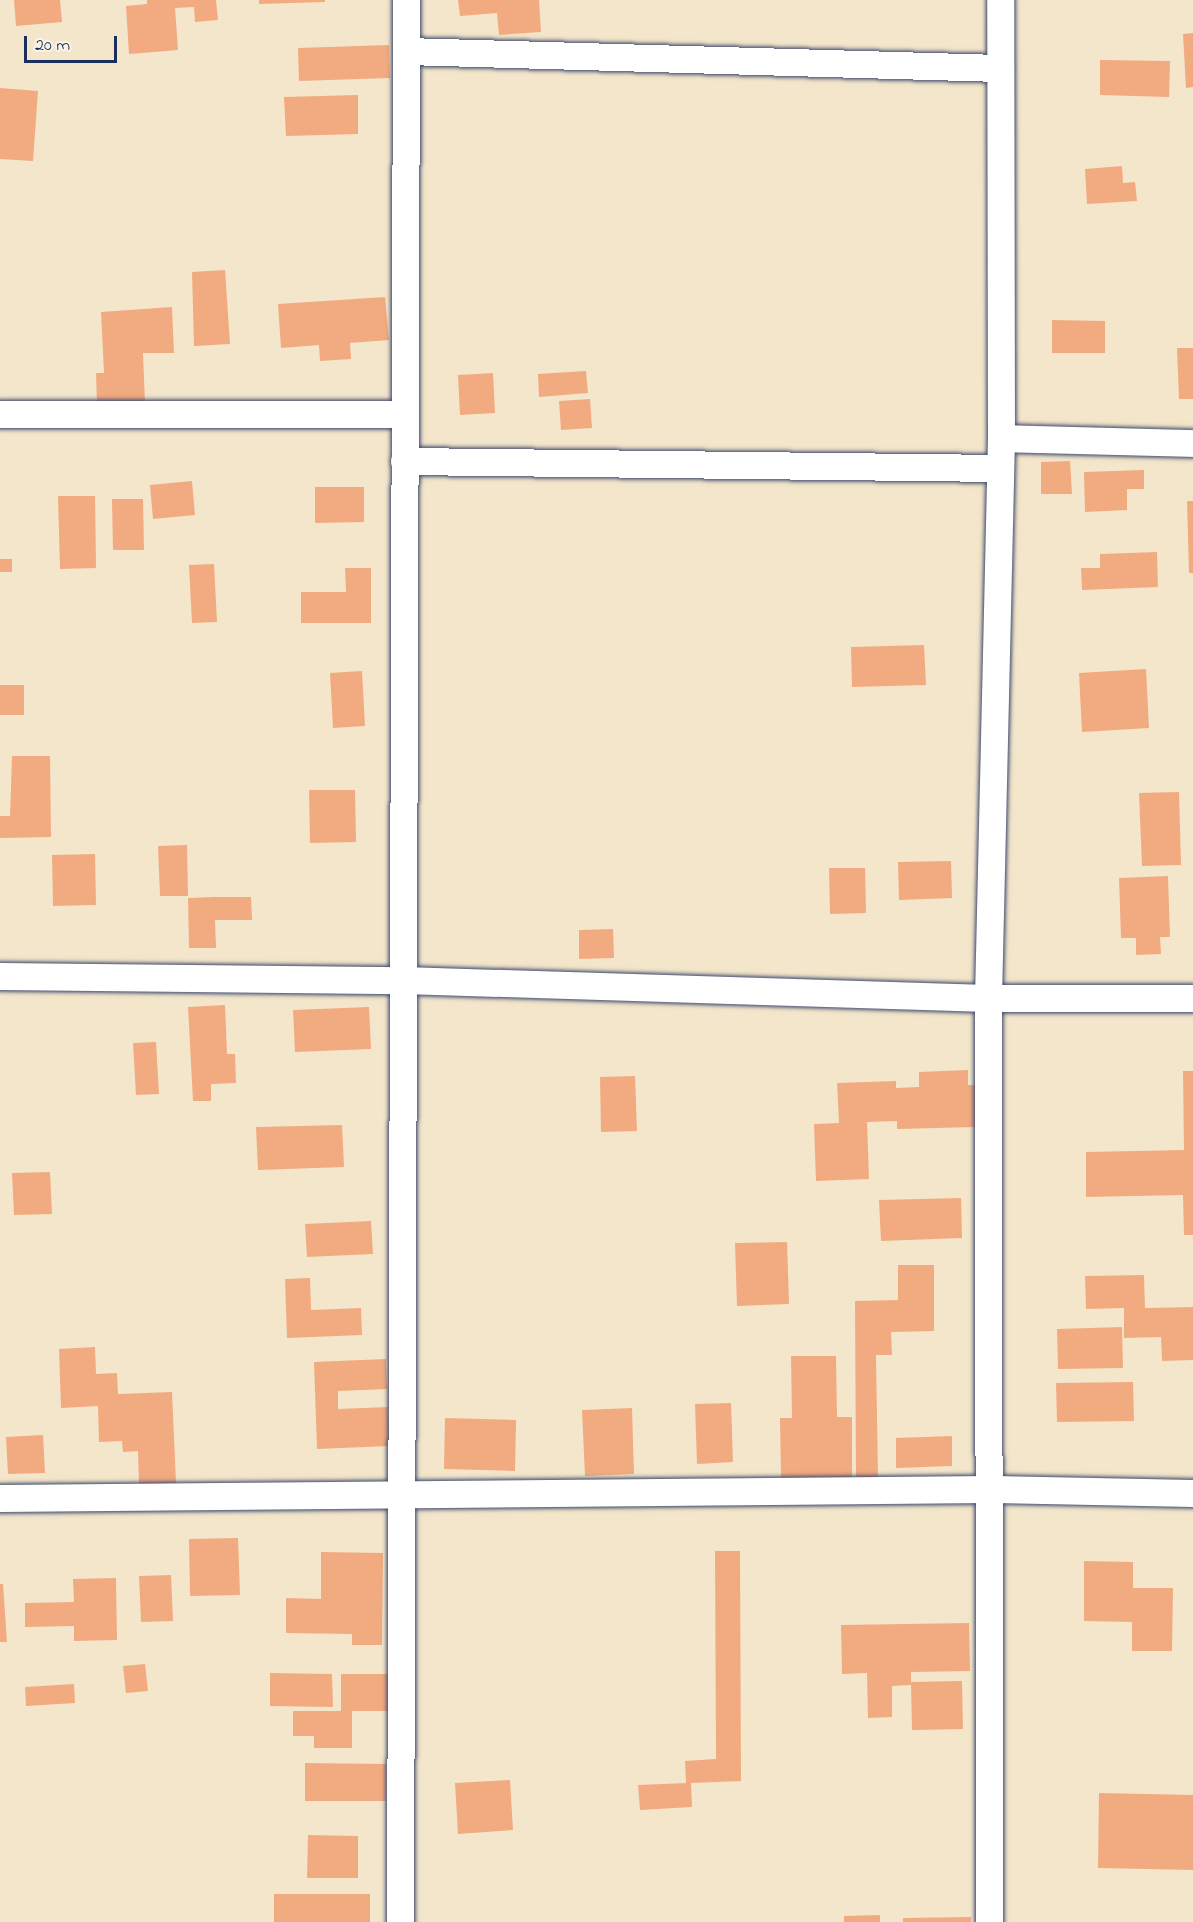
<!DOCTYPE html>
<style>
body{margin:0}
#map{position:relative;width:1193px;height:1922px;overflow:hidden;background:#f4e6cb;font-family:"Indie Flower",sans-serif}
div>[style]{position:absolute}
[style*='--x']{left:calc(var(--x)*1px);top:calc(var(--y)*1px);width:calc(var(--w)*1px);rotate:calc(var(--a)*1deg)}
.building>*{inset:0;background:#f2ab80}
.roads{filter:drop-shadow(0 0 2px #3c4a6e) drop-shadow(0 0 2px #3c4a6e)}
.minor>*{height:27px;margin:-13.5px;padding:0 13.5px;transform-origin:13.5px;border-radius:13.5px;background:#fff}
span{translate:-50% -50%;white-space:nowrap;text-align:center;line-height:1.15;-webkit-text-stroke:5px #fcf5e5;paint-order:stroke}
.scale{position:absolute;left:24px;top:36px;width:93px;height:27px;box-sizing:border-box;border:3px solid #1b2f5e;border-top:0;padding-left:8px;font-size:18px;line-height:21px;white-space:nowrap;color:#1b2f5e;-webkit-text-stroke:4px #fcf5e5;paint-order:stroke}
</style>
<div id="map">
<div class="building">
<div style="clip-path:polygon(14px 0,60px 0,62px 22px,16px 26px)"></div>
<div style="clip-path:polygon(147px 0,216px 0,218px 20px,195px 22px,194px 7px,175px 8px,178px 50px,129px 54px,126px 6px,147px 4px)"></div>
<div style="clip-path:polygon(259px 0,325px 0,325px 2px,259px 4px)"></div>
<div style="clip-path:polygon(458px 0,539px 0,541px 32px,499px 35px,497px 13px,460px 16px)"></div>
<div style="clip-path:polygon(1193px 33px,1193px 87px,1186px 88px,1183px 34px)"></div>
<div style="clip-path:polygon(389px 45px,390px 78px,299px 81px,298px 48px)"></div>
<div style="clip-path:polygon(1100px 60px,1170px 61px,1169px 97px,1100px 95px)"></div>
<div style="clip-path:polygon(0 88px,38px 91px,33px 161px,0 159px)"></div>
<div style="clip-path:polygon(358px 95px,358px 134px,286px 136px,284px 97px)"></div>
<div style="clip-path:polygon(1122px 166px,1123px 183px,1135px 182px,1137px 201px,1087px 204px,1085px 169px)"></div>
<div style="clip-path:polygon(225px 270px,230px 344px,194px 346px,192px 272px)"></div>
<div style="clip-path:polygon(385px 297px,389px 340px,350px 343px,351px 359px,320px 361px,319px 345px,281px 348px,278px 304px)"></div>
<div style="clip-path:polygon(172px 307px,174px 353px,143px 353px,145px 403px,97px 405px,96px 373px,104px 373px,101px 312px)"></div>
<div style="clip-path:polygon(1052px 320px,1105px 321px,1105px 353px,1052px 353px)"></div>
<div style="clip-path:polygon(1177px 348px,1193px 348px,1193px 399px,1179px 399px)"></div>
<div style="clip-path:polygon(586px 371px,588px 393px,539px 397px,538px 374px)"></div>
<div style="clip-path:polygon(493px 373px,495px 413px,460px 415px,458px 375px)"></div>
<div style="clip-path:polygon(590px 399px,592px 428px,561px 430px,559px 401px)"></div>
<div style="clip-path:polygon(1070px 461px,1072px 494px,1041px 494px,1041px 462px)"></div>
<div style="clip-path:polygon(1144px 470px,1144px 489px,1127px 489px,1127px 510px,1085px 512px,1084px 472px)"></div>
<div style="clip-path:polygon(192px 481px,195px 515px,153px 519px,150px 485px)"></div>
<div style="clip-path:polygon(315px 487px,364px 487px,364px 522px,315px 523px)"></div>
<div style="clip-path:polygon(58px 496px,95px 496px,96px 568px,60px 569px)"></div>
<div style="clip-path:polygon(112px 499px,143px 499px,144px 550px,113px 550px)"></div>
<div style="clip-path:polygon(1187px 501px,1193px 501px,1193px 573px,1189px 573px)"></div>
<div style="clip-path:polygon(1157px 552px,1158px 587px,1082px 590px,1081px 568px,1100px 568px,1100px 554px)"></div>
<div style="clip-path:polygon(0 559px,12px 559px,12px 572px,0 572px)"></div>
<div style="clip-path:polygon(214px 564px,217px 622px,192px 623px,189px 565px)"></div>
<div style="clip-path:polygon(345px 568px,371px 568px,371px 623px,301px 623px,301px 592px,346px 592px)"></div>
<div style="clip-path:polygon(924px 645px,926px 685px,852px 687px,851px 647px)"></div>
<div style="clip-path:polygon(1146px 669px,1149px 728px,1082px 732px,1079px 673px)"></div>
<div style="clip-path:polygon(362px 671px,365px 726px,333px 728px,330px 673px)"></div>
<div style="clip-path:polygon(0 685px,24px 685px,24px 715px,0 715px)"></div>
<div style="clip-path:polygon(12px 756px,50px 756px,51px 837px,0 838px,0 816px,10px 816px)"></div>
<div style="clip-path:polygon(309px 790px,355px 790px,356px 842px,310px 843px)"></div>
<div style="clip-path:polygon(1179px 792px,1181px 865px,1142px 866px,1139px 793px)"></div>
<div style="clip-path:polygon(187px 845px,188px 896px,160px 896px,158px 846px)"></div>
<div style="clip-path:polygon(95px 854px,96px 905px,53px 906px,52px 855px)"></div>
<div style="clip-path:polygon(951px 861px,952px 898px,899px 900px,898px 862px)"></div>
<div style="clip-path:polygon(829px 868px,865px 868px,866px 913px,830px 914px)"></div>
<div style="clip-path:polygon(1168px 876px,1170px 937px,1160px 937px,1161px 954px,1136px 955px,1136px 938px,1121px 938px,1119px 878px)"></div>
<div style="clip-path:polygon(215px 897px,251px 897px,252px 920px,215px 920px,216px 948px,189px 948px,188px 898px)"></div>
<div style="clip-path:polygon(613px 929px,614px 958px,579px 959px,579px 930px)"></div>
<div style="clip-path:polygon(225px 1005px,227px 1054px,235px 1054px,236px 1083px,211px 1084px,211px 1101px,193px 1101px,188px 1007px)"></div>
<div style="clip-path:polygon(369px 1007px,371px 1049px,295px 1052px,293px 1010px)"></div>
<div style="clip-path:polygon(156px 1042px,159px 1094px,136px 1095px,133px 1043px)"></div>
<div style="clip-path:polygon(968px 1070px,968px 1085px,975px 1085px,976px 1127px,897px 1129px,897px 1121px,867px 1122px,869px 1179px,816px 1181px,814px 1124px,839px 1123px,837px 1083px,896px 1081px,896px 1088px,919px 1087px,919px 1072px)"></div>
<div style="clip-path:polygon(1183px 1071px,1193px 1071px,1193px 1235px,1184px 1235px,1183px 1195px,1086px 1197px,1086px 1152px,1184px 1150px)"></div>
<div style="clip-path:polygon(635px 1076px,637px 1131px,601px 1132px,600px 1077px)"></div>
<div style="clip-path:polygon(342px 1125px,344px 1167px,258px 1170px,256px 1127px)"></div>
<div style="clip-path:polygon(50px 1172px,52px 1214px,14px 1215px,12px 1173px)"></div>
<div style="clip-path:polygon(961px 1198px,962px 1238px,881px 1241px,879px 1200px)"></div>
<div style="clip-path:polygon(371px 1221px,373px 1254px,307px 1257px,305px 1224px)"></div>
<div style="clip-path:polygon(787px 1242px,789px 1304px,737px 1306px,735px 1243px)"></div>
<div style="clip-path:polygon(898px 1265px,934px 1265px,934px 1331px,891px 1332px,892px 1355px,876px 1355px,878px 1477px,856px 1477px,855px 1301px,898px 1300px)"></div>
<div style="clip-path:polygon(1144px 1275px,1145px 1308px,1193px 1307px,1193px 1360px,1162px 1361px,1161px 1337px,1124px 1338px,1124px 1308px,1086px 1309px,1085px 1276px)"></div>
<div style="clip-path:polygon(310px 1278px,311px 1310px,361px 1308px,362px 1335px,287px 1338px,285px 1279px)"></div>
<div style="clip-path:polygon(1122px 1327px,1123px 1368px,1058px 1369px,1057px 1329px)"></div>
<div style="clip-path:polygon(95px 1347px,96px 1374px,117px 1373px,118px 1394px,172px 1392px,176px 1483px,139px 1484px,138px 1451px,123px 1452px,122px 1441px,99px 1442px,98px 1406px,61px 1408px,59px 1349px)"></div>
<div style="clip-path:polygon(791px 1356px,836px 1356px,837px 1417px,852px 1417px,852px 1477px,781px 1478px,780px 1418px,792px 1418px)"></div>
<div style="clip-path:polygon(386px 1359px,387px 1389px,338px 1391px,338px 1409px,388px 1407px,389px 1446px,317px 1449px,314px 1362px)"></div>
<div style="clip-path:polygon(1133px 1382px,1134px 1421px,1057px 1422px,1056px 1383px)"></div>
<div style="clip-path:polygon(731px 1403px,733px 1462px,697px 1464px,695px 1404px)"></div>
<div style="clip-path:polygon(632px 1408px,634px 1474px,585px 1476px,582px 1410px)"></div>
<div style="clip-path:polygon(445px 1418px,516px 1420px,515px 1471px,444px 1469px)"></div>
<div style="clip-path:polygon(43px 1435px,45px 1473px,8px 1474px,6px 1437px)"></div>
<div style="clip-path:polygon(952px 1436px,952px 1466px,896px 1468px,896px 1438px)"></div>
<div style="clip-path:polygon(238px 1538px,240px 1595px,190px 1596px,189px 1539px)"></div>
<div style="clip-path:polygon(715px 1551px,740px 1551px,741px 1781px,691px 1783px,692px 1807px,640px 1810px,638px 1785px,686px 1783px,685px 1761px,716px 1759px)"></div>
<div style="clip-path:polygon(321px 1552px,383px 1553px,382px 1645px,352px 1645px,352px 1634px,286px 1633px,286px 1598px,321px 1599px)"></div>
<div style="clip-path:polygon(1084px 1561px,1133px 1562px,1133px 1588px,1173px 1588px,1172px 1651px,1132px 1651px,1132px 1622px,1084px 1621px)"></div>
<div style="clip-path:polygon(171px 1575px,173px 1621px,141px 1622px,139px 1576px)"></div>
<div style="clip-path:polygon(116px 1578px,117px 1640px,74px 1641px,74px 1626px,25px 1627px,25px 1603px,74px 1602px,73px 1579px)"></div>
<div style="clip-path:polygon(0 1584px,3px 1584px,7px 1642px,0 1642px)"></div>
<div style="clip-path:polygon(969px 1623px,970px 1671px,911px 1672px,911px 1682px,962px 1681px,963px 1729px,912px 1730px,911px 1685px,892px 1686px,892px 1717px,868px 1718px,867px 1673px,842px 1674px,841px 1625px)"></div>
<div style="clip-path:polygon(145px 1664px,148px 1691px,126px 1693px,123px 1666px)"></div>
<div style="clip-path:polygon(270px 1673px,332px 1674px,333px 1707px,270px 1706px)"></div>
<div style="clip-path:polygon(341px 1674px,394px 1674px,394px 1711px,352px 1711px,352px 1748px,314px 1748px,314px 1736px,293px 1736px,293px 1711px,341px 1711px)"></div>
<div style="clip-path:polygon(74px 1684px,75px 1703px,26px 1706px,25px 1687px)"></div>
<div style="clip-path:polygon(305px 1763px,386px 1764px,386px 1801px,305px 1801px)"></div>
<div style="clip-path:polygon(510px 1780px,513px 1830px,458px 1834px,455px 1783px)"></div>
<div style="clip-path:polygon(1099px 1793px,1193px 1795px,1193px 1870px,1098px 1868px)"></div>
<div style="clip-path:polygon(308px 1835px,358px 1836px,358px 1878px,307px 1878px)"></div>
<div style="clip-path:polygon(274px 1894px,370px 1894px,370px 1922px,274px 1922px)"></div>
<div style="clip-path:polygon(880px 1915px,880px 1922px,844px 1922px,844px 1916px)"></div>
<div style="clip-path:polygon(971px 1917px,971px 1922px,903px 1922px,903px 1918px)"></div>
</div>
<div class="roads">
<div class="minor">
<div style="--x:406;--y:51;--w:594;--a:1.64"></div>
<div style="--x:0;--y:414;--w:404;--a:0"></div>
<div style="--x:1001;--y:438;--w:192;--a:1.5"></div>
<div style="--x:404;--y:461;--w:596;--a:0.67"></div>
<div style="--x:0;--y:976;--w:403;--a:0.6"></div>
<div style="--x:403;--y:980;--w:585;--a:1.76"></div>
<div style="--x:988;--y:998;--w:205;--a:0"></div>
<div style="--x:0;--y:1498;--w:991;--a:-0.52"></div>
<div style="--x:991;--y:1489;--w:202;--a:1.1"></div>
<div style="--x:400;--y:1922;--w:1922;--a:-89.82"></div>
<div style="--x:989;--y:1922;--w:924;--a:-90.06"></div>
<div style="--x:988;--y:998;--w:560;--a:-88.67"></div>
<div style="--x:1001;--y:438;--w:438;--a:-90.1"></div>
</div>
</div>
<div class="scale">20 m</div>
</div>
